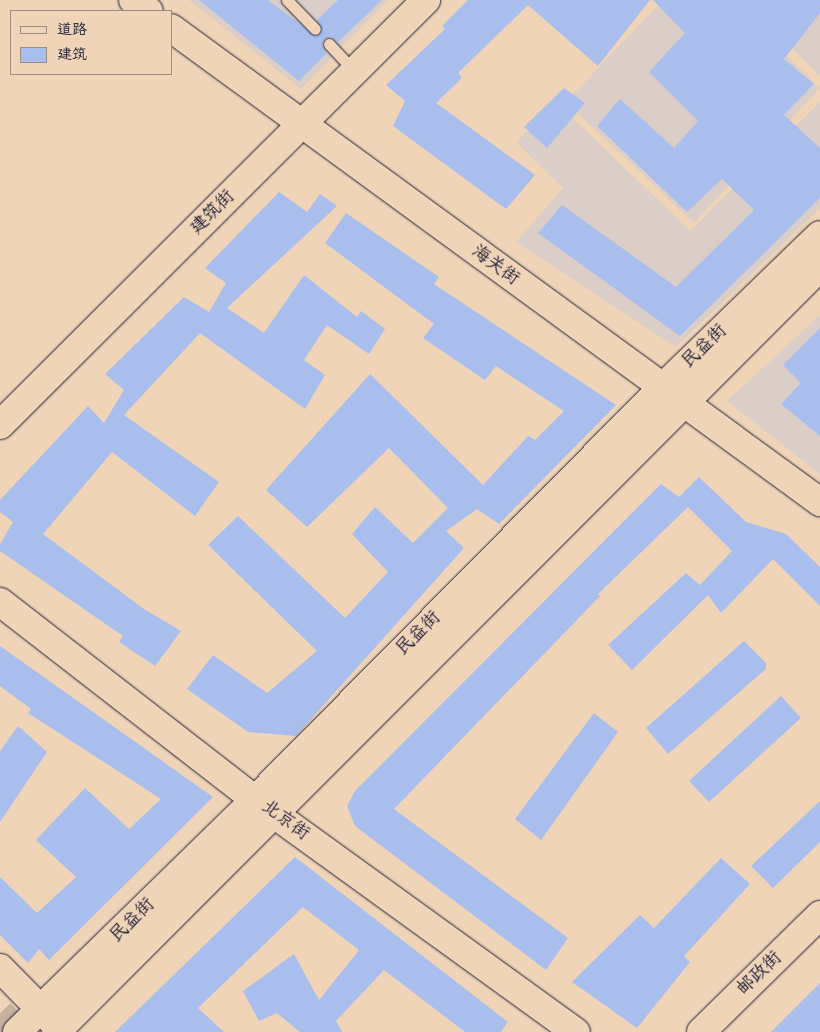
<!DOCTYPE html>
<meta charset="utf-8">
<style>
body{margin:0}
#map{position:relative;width:820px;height:1032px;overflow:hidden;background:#f0d4b7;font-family:"Indie Flower","LXGW WenKai TC",sans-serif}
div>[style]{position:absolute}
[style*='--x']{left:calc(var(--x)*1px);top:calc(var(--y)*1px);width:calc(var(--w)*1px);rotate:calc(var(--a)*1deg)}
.built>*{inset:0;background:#dbcdc7}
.building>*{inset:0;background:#a9beec}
.primary-tunnel>*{height:28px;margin-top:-14px;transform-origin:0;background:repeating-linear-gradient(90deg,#c7b09e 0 28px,transparent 0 42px)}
.roads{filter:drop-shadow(0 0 1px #22223b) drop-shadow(0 0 1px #22223b)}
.lane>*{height:11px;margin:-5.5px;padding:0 5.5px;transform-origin:5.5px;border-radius:5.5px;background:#f0d4b7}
.secondary>*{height:28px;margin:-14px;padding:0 14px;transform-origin:14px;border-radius:14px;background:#f0d4b7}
span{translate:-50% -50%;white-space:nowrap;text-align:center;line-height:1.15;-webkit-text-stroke:4px #f0d4b7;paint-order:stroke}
.street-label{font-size:18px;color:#22223b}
.legend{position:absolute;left:10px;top:10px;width:162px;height:65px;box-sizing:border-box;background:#f0d4b7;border:1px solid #9e8d85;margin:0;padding:6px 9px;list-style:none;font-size:15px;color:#22223b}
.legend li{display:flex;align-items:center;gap:10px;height:25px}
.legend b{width:25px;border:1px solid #9e8d85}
</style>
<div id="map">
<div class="built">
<div style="clip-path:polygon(189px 0,388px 0,301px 89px)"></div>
<div style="clip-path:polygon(663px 0,727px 0,820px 88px,694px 223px,566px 102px)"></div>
<div style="clip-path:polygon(743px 0,820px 0,820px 76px)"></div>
<div style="clip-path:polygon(820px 102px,820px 208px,676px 347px,516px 242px,563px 188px,516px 142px,557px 103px,690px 231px)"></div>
<div style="clip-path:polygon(820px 315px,820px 474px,727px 401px)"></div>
</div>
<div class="building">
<div style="clip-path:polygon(199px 0,268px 0,316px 36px,322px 31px,317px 20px,338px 0,382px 0,338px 42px,331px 37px,324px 39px,322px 46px,327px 53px,299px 81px)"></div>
<div style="clip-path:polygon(468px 0,650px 0,598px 66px,528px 5px,458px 73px,462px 78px,436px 103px,535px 175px,506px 209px,393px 126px,405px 101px,386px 85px,445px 29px,442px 26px)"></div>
<div style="clip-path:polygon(653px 0,820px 0,820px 13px,784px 59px,814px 84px,784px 115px,820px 148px,820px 198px,680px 336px,538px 233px,562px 205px,676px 287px,754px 210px,722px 179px,687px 212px,597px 126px,620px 99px,674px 148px,698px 121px,649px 72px,685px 33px)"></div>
<div style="clip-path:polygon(564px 88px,585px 103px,547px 148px,524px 127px)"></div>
<div style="clip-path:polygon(279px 192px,307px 212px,320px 194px,337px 206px,227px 308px,264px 333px,304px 275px,357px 317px,361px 311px,385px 329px,369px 354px,327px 325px,304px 360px,325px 375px,305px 409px,200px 333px,124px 415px,219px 482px,195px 516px,112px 452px,43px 534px,144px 609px,181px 631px,155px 666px,119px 642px,123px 636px,0 551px,0 544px,13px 522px,0 512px,0 500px,88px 406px,104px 423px,124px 390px,105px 374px,184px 297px,209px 312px,226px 283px,205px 268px)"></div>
<div style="clip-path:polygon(346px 213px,439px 277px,434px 284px,616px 405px,499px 524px,477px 509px,446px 531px,464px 548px,296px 736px,248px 732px,187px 689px,213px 655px,267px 693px,317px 651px,208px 545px,238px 516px,345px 618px,388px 572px,352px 534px,375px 507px,413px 543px,448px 508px,389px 448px,307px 527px,266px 490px,370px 374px,483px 485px,528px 436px,535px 440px,564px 411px,496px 366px,485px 380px,423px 338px,434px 324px,325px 243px)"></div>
<div style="clip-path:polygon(820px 328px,820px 436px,781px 404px,801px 383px,783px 365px)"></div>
<div style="clip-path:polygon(699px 477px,746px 522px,786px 534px,820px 567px,820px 606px,773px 559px,721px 613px,708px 595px,632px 670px,608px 645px,686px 573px,700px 585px,732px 551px,688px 507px,598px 594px,600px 596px,394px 809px,568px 938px,546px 970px,355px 826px,347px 806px,355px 791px,661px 484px,679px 497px)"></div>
<div style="clip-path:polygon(744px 641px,766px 663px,766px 669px,668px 754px,646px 728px)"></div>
<div style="clip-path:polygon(0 646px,213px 797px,49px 960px,39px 949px,28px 963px,0 935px,0 877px,37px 913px,76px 877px,36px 840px,85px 788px,129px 829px,161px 799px,28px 713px,31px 709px,0 686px)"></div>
<div style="clip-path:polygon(781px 696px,801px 718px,709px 802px,689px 781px)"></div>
<div style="clip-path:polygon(594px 713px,618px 732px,541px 840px,515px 819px)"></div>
<div style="clip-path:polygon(18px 726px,47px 752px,0 822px,0 751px)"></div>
<div style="clip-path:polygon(820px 801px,820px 842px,773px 888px,751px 866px)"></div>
<div style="clip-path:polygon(295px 857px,508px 1022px,501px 1032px,465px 1032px,384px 970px,336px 1021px,342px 1032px,300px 1032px,277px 1013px,259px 1021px,243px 991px,294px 954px,319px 1000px,359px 950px,303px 907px,198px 1008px,224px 1032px,115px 1032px)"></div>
<div style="clip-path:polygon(721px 858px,750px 884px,684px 956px,690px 962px,637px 1028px,572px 982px,640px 915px,654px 928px)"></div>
<div style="clip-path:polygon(820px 983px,820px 1032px,771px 1032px)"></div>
</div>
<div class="primary-tunnel">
<div style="--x:0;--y:1013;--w:27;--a:45"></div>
</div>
<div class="roads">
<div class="lane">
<div style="--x:287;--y:0;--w:40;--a:46"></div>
<div style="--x:329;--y:44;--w:37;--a:47"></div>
</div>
<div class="secondary">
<div style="--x:133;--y:0;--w:19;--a:35"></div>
<div style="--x:171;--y:28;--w:804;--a:36.14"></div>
<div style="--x:0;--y:425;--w:602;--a:-44.93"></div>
<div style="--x:0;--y:602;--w:323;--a:37.8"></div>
<div style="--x:255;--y:800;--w:396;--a:35.9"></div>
<div style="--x:0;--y:968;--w:78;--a:45.5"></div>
<div style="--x:17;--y:1032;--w:332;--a:-44.3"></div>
<div style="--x:255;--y:800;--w:578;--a:-45.35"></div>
<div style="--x:661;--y:389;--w:221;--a:-44.1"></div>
<div style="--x:56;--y:1032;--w:1081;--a:-45.04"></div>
<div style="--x:701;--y:1032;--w:167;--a:-44.5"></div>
</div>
</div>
<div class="street-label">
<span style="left:213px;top:213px;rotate:-45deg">建筑街</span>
<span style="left:495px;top:266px;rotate:36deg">海关街</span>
<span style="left:705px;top:347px;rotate:-44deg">民益街</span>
<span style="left:419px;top:634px;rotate:-45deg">民益街</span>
<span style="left:285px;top:821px;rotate:36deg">北京街</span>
<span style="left:133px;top:921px;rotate:-45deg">民益街</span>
<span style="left:760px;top:974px;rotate:-44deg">邮政街</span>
</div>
<ul class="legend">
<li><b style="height:6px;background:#f0d4b7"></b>道路</li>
<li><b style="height:14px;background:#a9beec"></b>建筑</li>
</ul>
</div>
